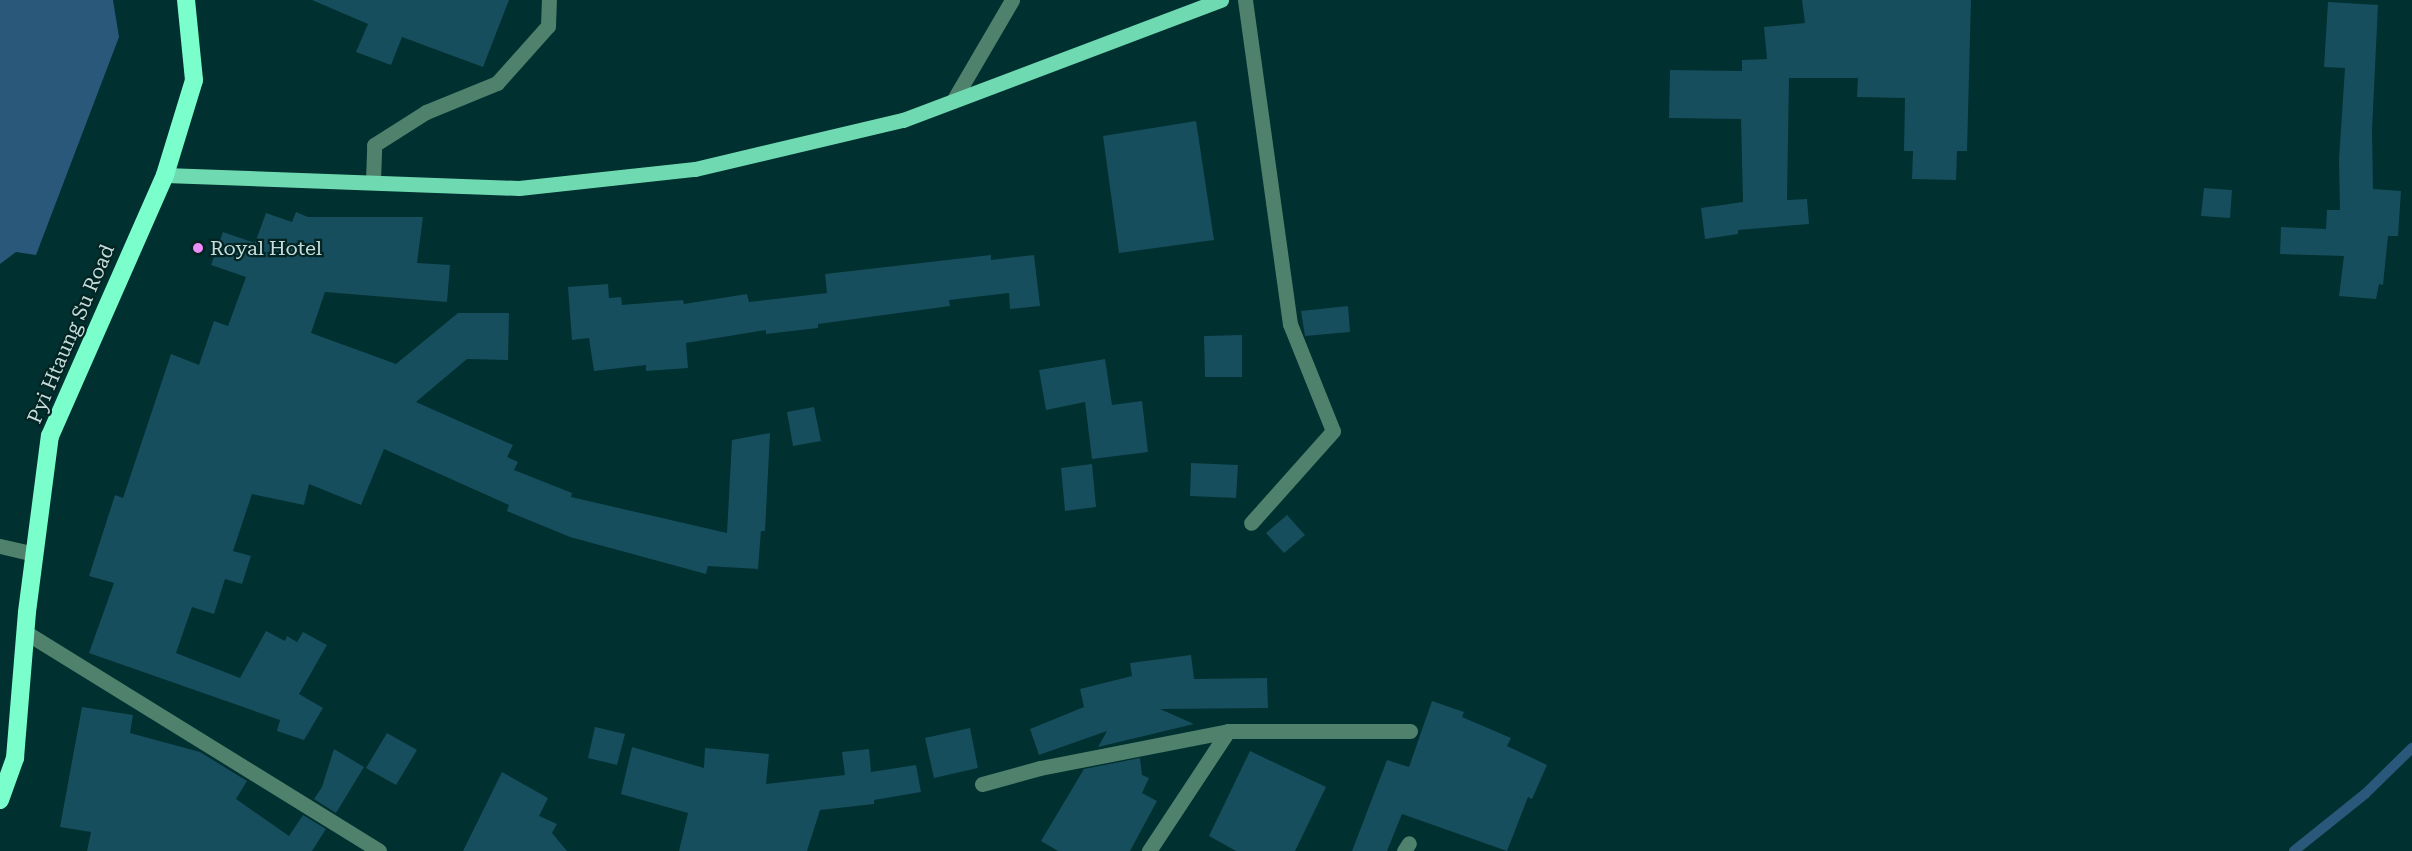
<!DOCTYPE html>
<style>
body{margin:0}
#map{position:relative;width:2412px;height:851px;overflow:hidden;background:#00302f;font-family:"Roboto Serif",serif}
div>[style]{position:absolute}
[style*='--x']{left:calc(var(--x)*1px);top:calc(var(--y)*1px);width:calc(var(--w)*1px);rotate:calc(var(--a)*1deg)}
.water>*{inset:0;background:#2a587b}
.stream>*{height:10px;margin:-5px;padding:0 5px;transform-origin:5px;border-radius:5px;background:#2a587b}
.building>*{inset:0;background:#164e5d}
.minor>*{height:15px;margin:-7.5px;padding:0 7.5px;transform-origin:7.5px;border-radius:7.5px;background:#50816d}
.major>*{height:15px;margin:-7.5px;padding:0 7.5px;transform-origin:7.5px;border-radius:7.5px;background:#6fdab1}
.highway>*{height:18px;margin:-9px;padding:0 9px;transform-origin:9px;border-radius:9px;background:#7afecc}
.dots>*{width:16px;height:16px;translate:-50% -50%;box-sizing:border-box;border:3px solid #022524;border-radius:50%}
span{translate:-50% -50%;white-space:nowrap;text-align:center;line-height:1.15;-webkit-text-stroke:4.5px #022524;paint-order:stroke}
.poi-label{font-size:20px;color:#c6dcdb}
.left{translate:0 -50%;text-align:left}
.street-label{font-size:20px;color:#c6dcdb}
</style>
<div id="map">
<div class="water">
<div style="clip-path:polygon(0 0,113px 0,119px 37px,36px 255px,16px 252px,0 264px)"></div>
</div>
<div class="stream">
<div style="--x:2294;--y:851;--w:91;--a:-38.8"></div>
<div style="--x:2365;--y:794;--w:66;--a:-44.4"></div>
</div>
<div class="building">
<div style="clip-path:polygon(312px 0,509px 0,483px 67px,402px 37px,391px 65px,356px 52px,368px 24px)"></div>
<div style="clip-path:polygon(1802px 0,1971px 0,1967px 151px,1957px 151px,1956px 180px,1912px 179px,1913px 151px,1904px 151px,1905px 98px,1857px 97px,1858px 78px,1789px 78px,1787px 200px,1807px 199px,1809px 224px,1738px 230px,1738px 234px,1705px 239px,1701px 208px,1743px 202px,1741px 119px,1669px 118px,1670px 70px,1742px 71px,1742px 60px,1767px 59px,1764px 27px,1805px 23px)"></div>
<div style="clip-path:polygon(2328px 2px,2378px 5px,2372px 130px,2373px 189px,2401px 191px,2398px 236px,2388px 236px,2383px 285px,2379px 284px,2376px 299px,2339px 296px,2344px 256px,2280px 254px,2281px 227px,2326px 229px,2327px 210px,2340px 210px,2339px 159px,2345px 68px,2324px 67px)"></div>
<div style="clip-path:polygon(1196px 121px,1214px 240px,1119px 253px,1103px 136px)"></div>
<div style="clip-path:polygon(2204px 188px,2232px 190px,2230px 218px,2201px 216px)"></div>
<div style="clip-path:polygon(296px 212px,308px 217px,423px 217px,417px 263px,450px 265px,447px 302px,325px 292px,311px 333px,396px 364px,458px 313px,509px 313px,508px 360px,467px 359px,416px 402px,513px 445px,507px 457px,518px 462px,514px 470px,572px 493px,571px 497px,727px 533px,732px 440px,770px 433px,765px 531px,761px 531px,758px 569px,708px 566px,706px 574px,570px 537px,507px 511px,509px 505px,384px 449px,361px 505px,309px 484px,304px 505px,252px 494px,233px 551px,251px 556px,242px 584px,225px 579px,214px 614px,192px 607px,176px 653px,240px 678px,266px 631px,285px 641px,287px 636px,297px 642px,303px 632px,327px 645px,299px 694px,323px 708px,304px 740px,277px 731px,280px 720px,89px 653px,114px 583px,89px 576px,115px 495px,123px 498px,171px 354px,199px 365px,214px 321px,228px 326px,246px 277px,211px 265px,223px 232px,255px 243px,266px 213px,292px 222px)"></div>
<div style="clip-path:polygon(991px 255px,991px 260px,1034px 255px,1040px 306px,1010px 309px,1009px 293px,949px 300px,950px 306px,818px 324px,818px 328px,766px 334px,766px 330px,686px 343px,688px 368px,646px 371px,646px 365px,594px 371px,589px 338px,572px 340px,568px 287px,608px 284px,609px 298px,621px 297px,622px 305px,683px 300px,684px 304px,747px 294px,749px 302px,827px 293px,825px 274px)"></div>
<div style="clip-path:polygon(1348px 306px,1350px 332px,1305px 336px,1301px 311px)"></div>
<div style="clip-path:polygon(1242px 335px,1242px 377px,1205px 377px,1204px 336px)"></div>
<div style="clip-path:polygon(1105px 359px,1112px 405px,1142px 401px,1148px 452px,1092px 459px,1085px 402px,1046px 410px,1039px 370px)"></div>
<div style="clip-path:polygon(814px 407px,821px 441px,793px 446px,787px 412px)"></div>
<div style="clip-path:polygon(1191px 463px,1238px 465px,1236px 498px,1190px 496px)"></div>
<div style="clip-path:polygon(1092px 464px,1096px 507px,1065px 511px,1061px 468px)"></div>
<div style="clip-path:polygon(1287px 515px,1305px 535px,1284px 553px,1266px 533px)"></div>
<div style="clip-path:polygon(1191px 655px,1194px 679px,1267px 678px,1268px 708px,1160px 709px,1194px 724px,1098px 747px,1107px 731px,1039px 755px,1030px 729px,1084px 707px,1080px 689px,1132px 676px,1130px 663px)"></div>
<div style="clip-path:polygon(1432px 701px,1464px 712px,1462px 717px,1511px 738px,1507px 746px,1547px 765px,1532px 799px,1528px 797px,1507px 851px,1402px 814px,1387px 851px,1352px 851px,1387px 760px,1409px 767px)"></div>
<div style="clip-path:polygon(82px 707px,133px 715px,130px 733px,200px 752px,247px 781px,236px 799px,289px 836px,303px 815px,326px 829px,312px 851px,87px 851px,91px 832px,60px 827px)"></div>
<div style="clip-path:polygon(595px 727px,625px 734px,617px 765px,588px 758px)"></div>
<div style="clip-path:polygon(970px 728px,978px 768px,934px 778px,925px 738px)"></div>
<div style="clip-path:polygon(387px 733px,417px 750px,396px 785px,366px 768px)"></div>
<div style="clip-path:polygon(632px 747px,704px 768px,705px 748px,769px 754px,766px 784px,845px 775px,842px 752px,869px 749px,871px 772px,916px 765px,921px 792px,874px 800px,874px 804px,820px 810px,807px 851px,679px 851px,688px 813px,621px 794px)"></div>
<div style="clip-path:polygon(334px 749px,364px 767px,336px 813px,314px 799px,322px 787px)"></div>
<div style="clip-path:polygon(1250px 751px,1326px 787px,1295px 851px,1236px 851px,1209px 836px)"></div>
<div style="clip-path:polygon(1140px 758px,1142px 775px,1149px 778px,1142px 793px,1157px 801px,1130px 851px,1058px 851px,1041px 841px,1084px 769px)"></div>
<div style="clip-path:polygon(502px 772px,548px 798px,539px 816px,557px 824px,552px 833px,567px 851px,463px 851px)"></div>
</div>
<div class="minor">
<div style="--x:1245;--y:0;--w:327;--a:82.1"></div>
<div style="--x:1290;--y:324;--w:115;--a:68.1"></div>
<div style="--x:1333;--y:431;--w:123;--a:131.7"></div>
<div style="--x:953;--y:101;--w:117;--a:-59.7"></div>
<div style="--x:373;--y:181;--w:36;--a:-88"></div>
<div style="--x:374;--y:145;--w:62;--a:-32.4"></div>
<div style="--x:426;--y:112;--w:77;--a:-22.2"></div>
<div style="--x:497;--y:83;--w:76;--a:-48.2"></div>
<div style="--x:548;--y:26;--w:26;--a:-88"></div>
<div style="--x:0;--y:546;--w:36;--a:13"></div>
<div style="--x:25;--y:632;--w:416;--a:31.7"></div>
<div style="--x:1228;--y:731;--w:182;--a:0"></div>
<div style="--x:982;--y:784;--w:60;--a:-15.4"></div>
<div style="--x:1040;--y:768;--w:192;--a:-11.1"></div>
<div style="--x:1228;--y:731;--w:144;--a:123.4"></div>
<div style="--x:1404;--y:851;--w:9;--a:-58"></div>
</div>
<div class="major">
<div style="--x:165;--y:175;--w:354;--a:2.1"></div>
<div style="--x:519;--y:188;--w:177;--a:-6.2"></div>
<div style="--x:695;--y:169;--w:214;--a:-13.3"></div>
<div style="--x:903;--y:120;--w:340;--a:-20.7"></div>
</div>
<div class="highway">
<div style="--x:0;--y:800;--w:45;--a:-70.3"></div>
<div style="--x:15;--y:758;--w:146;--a:-85.3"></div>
<div style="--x:27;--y:612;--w:177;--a:-82.6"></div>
<div style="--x:50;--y:436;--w:285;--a:-66.2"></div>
<div style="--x:165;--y:175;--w:99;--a:-73"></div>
<div style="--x:194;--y:80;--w:80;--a:-95.7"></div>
</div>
<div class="dots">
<div style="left:198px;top:248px;background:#ec8cfb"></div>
</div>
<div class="poi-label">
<span class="left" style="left:210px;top:248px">Royal Hotel</span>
</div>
<div class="street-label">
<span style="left:71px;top:334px;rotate:-67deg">Pyi Htaung Su Road</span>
</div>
</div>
